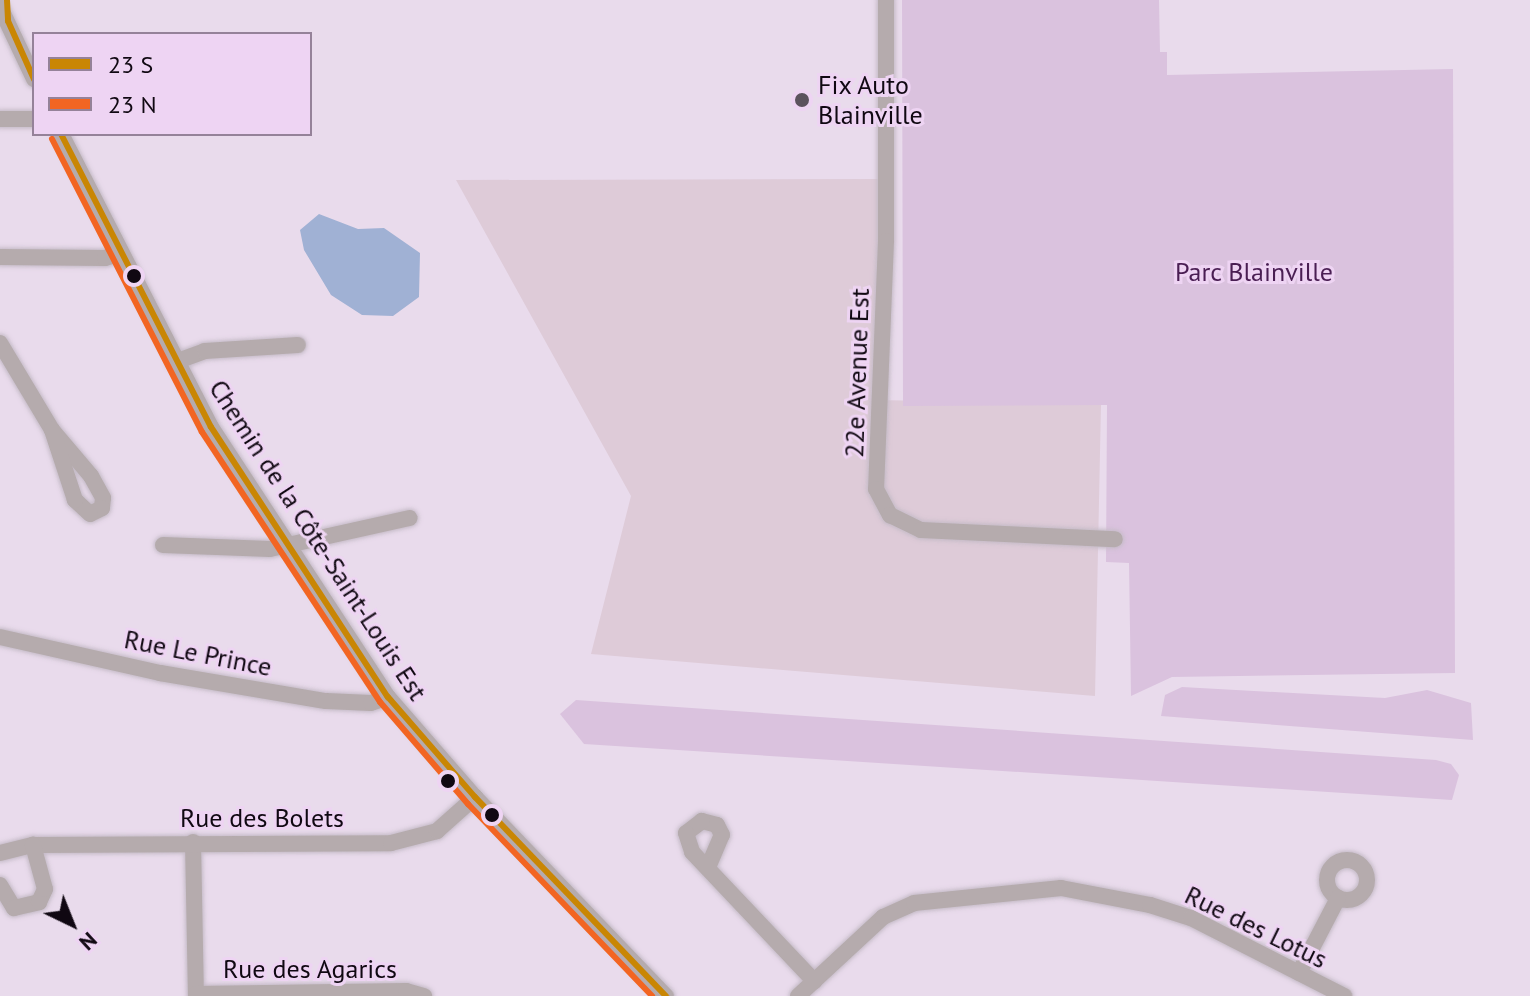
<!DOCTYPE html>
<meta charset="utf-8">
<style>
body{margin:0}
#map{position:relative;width:1530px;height:996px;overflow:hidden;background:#e9dbec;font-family:"PT Sans",sans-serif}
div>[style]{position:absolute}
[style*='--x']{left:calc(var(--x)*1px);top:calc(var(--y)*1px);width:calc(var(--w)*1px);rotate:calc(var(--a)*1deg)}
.industrial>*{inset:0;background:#decbd8}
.green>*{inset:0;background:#dac2de}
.water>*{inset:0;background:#a0b1d4}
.roads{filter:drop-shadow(0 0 2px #c5bbc7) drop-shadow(0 0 2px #c5bbc7)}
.minor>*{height:16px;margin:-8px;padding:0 8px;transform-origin:8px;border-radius:8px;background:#b5abad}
.minor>.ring{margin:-8px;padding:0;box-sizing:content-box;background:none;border:16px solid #b5abad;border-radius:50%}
.bus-1>*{height:6px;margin:-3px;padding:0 3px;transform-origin:3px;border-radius:3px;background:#c98604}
.bus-2>*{height:6px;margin:-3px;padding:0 3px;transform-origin:3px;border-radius:3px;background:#f26522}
.dots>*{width:22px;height:22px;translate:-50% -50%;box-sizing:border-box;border:4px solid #eed4f3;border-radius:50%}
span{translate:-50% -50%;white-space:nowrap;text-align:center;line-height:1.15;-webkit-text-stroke:6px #eed4f3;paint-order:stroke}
.poi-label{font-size:26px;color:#100812}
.left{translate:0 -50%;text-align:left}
.park-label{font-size:26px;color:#4a1e53}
.street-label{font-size:26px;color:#100812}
.legend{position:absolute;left:32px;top:32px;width:280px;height:104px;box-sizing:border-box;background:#eed4f3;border:2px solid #958299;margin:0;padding:10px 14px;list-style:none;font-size:24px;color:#100812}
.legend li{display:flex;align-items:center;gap:16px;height:40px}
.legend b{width:40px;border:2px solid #958299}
.north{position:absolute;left:32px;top:884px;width:80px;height:80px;-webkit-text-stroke:6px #eed4f3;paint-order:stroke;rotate:137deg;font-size:22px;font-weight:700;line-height:32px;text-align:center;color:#100812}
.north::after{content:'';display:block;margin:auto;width:28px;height:36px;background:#100812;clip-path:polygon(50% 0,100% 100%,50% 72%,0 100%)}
</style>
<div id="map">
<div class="industrial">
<div style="clip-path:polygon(882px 179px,874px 400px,1101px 404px,1095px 696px,591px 654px,631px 496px,456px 180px)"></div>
</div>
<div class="green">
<div style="clip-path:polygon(902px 0,1159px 0,1160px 52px,1167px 52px,1167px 75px,1453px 69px,1455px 673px,1172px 677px,1131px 696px,1129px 563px,1106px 562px,1107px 405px,903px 406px)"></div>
<div style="clip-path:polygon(1182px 687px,1385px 698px,1427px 690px,1471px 703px,1473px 740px,1161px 716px,1165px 695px)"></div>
<div style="clip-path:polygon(576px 700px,1436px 760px,1451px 764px,1459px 775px,1452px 800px,584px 744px,560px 714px)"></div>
</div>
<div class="water">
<div style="clip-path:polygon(319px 214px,358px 229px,384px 228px,420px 253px,419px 297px,393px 316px,362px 315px,331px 295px,304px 250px,300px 230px)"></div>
</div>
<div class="roads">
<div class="minor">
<div style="--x:886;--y:0;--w:241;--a:90"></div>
<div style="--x:886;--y:241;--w:248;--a:92.3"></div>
<div style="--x:876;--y:489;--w:30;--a:62"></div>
<div style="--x:890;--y:515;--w:34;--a:26"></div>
<div style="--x:921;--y:530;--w:194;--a:2.7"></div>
<div style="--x:0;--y:7;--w:80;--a:64.7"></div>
<div style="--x:0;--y:119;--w:34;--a:0"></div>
<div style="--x:61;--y:134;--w:329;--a:62.9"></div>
<div style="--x:211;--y:427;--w:323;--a:56.8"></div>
<div style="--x:388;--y:697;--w:133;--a:49"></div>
<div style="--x:475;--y:797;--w:276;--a:46.2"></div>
<div style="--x:0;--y:257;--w:105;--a:0.5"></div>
<div style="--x:105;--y:258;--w:17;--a:-17"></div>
<div style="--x:0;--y:343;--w:101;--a:59.1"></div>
<div style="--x:52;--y:430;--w:60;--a:49.7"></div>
<div style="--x:91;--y:476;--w:25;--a:61"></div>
<div style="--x:103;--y:498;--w:10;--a:96"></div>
<div style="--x:102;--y:508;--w:13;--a:153"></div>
<div style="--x:90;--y:514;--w:21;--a:-137"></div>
<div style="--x:75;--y:500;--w:74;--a:-108.2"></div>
<div style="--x:175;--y:362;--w:32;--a:-20"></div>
<div style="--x:205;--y:351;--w:93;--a:-3.7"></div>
<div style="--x:163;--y:545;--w:107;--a:2.1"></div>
<div style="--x:270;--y:549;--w:143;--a:-12.5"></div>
<div style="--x:0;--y:637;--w:164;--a:12.7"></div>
<div style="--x:160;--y:673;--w:168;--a:9.6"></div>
<div style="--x:326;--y:701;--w:45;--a:2.5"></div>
<div style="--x:371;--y:703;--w:18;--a:-19"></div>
<div style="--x:193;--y:842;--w:154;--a:88.9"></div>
<div style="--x:0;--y:853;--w:34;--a:-14"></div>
<div style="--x:33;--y:845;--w:358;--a:-0.3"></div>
<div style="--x:391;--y:843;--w:48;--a:-14.6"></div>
<div style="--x:437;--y:831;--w:51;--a:-41.8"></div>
<div class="ring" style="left:1327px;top:860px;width:24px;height:24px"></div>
<div style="--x:709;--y:865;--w:33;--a:-67"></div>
<div style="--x:722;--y:835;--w:11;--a:-117"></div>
<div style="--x:717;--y:825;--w:16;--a:-165"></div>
<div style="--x:702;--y:821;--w:20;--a:143"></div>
<div style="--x:686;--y:833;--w:20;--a:72"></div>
<div style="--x:692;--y:852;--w:178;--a:46.6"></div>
<div style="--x:0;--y:885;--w:27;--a:59"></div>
<div style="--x:14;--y:908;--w:26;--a:-13"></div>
<div style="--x:39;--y:902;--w:14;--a:-65"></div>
<div style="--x:45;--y:889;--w:46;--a:-105.3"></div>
<div style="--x:1299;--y:973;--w:85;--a:-62.5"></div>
<div style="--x:196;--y:994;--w:210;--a:-0.8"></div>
<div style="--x:406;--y:991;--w:19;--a:16"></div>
<div style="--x:798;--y:996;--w:116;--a:-42.9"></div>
<div style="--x:883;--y:917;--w:34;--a:-24"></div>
<div style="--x:914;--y:903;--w:148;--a:-5.8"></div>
<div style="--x:1061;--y:888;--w:91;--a:10.8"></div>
<div style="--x:1150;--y:905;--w:43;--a:17.6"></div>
<div style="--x:1191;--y:918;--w:172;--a:27"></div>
</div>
</div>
<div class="bus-1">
<div style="--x:7;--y:0;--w:21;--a:87"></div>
<div style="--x:8;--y:21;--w:64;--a:65.9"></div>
<div style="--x:61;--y:134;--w:329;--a:62.9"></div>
<div style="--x:211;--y:427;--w:323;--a:56.8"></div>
<div style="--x:388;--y:697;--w:133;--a:49"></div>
<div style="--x:475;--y:797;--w:276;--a:46.2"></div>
</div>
<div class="bus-2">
<div style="--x:52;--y:139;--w:329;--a:62.9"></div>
<div style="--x:202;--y:432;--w:323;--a:56.6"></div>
<div style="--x:380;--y:702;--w:135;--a:49.2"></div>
<div style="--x:468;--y:804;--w:266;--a:46.2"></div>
</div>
<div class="dots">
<div style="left:802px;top:100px;background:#5c525e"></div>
<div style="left:134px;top:276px;background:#100812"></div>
<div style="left:448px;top:781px;background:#100812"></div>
<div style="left:492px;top:815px;background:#100812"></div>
</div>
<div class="poi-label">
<span class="left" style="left:818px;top:100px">Fix Auto<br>Blainville</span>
</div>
<div class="park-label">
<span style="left:1254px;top:272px">Parc Blainville</span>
</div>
<div class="street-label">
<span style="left:857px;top:373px;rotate:-88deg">22e Avenue Est</span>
<span style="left:318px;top:540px;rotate:57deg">Chemin de la Côte-Saint-Louis Est</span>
<span style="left:198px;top:653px;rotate:11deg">Rue Le Prince</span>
<span style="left:262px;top:818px">Rue des Bolets</span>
<span style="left:1256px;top:927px;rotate:26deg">Rue des Lotus</span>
<span style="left:310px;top:969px">Rue des Agarics</span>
</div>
<ul class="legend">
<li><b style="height:10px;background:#c98604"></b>23 S</li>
<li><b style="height:10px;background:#f26522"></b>23 N</li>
</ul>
<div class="north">N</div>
</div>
